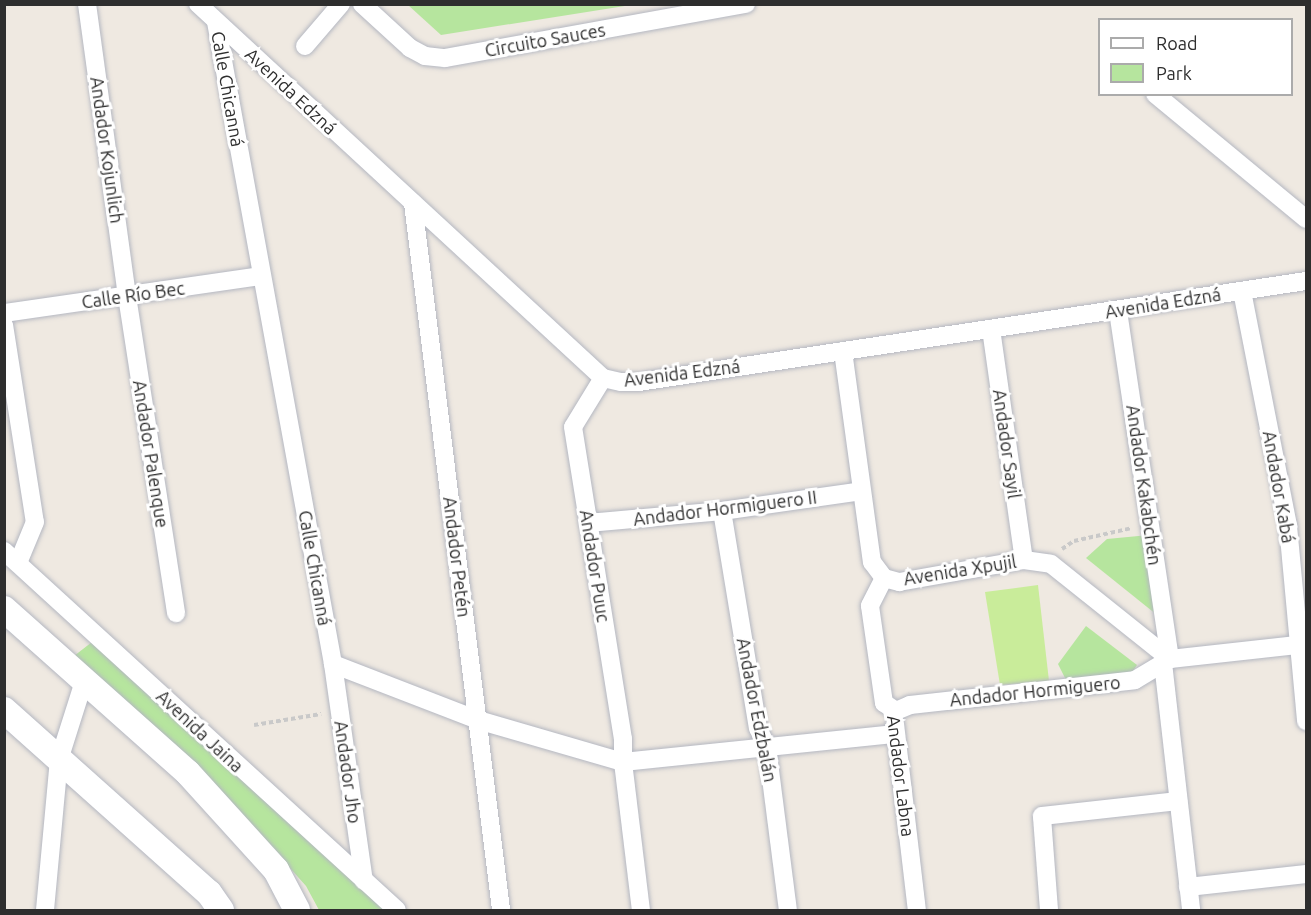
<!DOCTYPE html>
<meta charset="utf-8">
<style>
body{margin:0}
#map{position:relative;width:1311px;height:915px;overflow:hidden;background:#efe9e1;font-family:Ubuntu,sans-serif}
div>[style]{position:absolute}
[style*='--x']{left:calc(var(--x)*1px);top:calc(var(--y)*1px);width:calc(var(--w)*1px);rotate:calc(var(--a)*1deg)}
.green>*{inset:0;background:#b6e59e}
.pitch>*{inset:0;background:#c9ec9a}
.path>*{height:4px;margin-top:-2px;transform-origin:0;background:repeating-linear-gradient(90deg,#c9c9c9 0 4.5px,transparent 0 7.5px)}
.roads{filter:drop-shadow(0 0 2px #b4b7c1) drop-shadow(0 0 2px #b4b7c1)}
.street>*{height:18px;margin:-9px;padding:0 9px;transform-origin:9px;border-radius:9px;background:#fff}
.secondary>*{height:26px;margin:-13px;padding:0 13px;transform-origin:13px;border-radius:13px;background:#fff}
span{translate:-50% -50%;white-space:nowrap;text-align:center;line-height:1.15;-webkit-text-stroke:6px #fff;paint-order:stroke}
.street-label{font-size:18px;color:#2e2e2e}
.frame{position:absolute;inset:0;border:6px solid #2e2e2e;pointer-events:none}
.legend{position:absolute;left:1098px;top:18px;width:195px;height:78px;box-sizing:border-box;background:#fff;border:2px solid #ababab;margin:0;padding:8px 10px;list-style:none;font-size:18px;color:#2e2e2e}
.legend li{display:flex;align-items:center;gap:12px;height:30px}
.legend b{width:30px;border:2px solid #ababab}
</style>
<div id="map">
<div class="green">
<div style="clip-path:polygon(408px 5px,631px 5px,441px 35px)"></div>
<div style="clip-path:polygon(1149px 535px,1167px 623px,1086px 558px,1107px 539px)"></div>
<div style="clip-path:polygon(1086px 626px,1137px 665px,1128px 678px,1068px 684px,1058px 664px)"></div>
<div style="clip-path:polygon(92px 642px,387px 910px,319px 910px,306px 886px,231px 802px,74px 656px)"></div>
</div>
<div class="pitch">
<div style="clip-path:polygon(1038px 585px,1049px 681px,1000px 685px,985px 592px)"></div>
</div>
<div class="path">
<div style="--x:1062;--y:549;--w:14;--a:-34"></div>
<div style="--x:1074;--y:541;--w:59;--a:-12.6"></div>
<div style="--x:254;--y:725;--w:68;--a:-9.3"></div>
</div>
<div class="roads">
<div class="street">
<div style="--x:87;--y:4;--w:295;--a:82.2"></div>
<div style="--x:127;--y:296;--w:321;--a:81.2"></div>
<div style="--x:198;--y:4;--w:551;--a:42.72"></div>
<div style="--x:603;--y:378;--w:18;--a:13"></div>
<div style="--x:621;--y:382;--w:18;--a:0"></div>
<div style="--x:639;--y:382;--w:675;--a:-8.61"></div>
<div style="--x:362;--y:4;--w:65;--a:42.5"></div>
<div style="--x:410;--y:48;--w:17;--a:28"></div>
<div style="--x:425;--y:56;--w:20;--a:6"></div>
<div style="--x:445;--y:58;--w:306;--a:-10.2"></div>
<div style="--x:216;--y:22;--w:653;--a:79.67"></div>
<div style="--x:333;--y:664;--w:219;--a:81.9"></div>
<div style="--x:305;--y:46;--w:55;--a:-49.4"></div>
<div style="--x:1155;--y:94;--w:196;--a:39.6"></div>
<div style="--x:413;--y:203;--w:712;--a:82.9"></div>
<div style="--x:1242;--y:291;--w:239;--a:78.9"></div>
<div style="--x:1288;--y:526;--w:196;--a:84.7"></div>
<div style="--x:4;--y:313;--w:260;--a:-8.2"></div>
<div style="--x:4;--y:325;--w:199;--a:81.1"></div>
<div style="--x:35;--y:522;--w:44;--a:112.5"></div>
<div style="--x:991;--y:329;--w:233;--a:81.9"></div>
<div style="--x:843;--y:351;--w:213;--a:82.2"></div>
<div style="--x:872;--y:562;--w:20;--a:53"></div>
<div style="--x:884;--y:578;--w:16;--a:15"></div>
<div style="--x:899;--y:582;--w:127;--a:-10"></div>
<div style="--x:1024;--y:560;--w:27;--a:8"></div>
<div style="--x:1051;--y:564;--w:152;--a:38.6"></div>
<div style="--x:1170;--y:659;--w:137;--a:-6.3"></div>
<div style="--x:603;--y:378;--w:57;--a:121.5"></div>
<div style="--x:573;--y:427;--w:316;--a:80.9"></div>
<div style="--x:623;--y:739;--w:23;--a:90"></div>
<div style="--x:623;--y:762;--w:149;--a:83.1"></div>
<div style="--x:722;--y:511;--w:220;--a:80.6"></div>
<div style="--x:758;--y:728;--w:21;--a:65"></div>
<div style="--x:767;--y:747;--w:164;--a:82.7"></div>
<div style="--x:588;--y:523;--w:135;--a:-5.1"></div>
<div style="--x:722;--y:511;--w:141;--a:-8.1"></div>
<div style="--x:4;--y:551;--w:532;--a:42.41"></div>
<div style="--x:884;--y:578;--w:31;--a:117"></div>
<div style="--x:870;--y:606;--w:98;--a:81.8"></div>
<div style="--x:884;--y:703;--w:14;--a:34"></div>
<div style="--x:1163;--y:663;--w:249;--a:83.5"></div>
<div style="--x:333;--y:664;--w:155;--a:21.1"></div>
<div style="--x:478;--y:720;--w:151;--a:16.2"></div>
<div style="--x:623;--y:762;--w:274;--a:-5.9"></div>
<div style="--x:896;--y:711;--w:15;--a:-23"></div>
<div style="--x:910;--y:705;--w:226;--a:-6.3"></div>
<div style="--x:1135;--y:680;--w:41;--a:-31"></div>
<div style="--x:1170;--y:659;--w:353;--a:-98.5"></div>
<div style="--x:895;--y:724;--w:187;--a:83.3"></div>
<div style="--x:1188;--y:887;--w:119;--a:-6.3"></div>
<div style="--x:45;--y:910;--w:151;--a:-84.7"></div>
<div style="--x:59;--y:760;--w:83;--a:-72.4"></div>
<div style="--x:1049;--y:910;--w:94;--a:-94.3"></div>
<div style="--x:1042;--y:816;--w:137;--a:-6.3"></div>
</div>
<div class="secondary">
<div style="--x:4;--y:609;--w:246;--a:41.7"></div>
<div style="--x:188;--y:773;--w:131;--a:47.8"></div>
<div style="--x:276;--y:870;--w:45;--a:62.3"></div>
<div style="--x:4;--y:710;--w:275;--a:41.8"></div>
<div style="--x:209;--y:893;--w:21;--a:55"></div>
</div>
</div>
<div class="street-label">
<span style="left:545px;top:40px;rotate:-10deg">Circuito Sauces</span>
<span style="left:228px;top:89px;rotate:80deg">Calle Chicanná</span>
<span style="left:291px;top:91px;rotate:43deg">Avenida Edzná</span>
<span style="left:107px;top:150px;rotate:82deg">Andador Kojunlich</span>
<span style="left:133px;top:295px;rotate:-8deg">Calle Río Bec</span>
<span style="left:1163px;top:303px;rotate:-9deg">Avenida Edzná</span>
<span style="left:682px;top:373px;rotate:-7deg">Avenida Edzná</span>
<span style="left:1007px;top:444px;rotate:82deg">Andador Sayil</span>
<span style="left:151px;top:454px;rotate:81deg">Andador Palenque</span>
<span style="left:1144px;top:485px;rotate:82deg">Andador Kakabchén</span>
<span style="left:1279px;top:487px;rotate:80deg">Andador Kabá</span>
<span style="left:725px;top:508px;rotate:-7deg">Andador Hormiguero II</span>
<span style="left:457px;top:557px;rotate:83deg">Andador Petén</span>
<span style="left:595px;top:566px;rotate:81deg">Andador Puuc</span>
<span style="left:315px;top:568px;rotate:80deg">Calle Chicanná</span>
<span style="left:960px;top:570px;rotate:-9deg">Avenida Xpujil</span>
<span style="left:1035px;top:691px;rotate:-6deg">Andador Hormiguero</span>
<span style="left:757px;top:710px;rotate:79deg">Andador Edzbalán</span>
<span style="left:200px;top:731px;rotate:43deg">Avenida Jaina</span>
<span style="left:348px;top:772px;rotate:82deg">Andador Jho</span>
<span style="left:901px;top:776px;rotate:83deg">Andador Labna</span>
</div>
<div class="frame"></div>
<ul class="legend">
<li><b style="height:8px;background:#fff"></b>Road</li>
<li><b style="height:16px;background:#b6e59e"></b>Park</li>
</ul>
</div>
